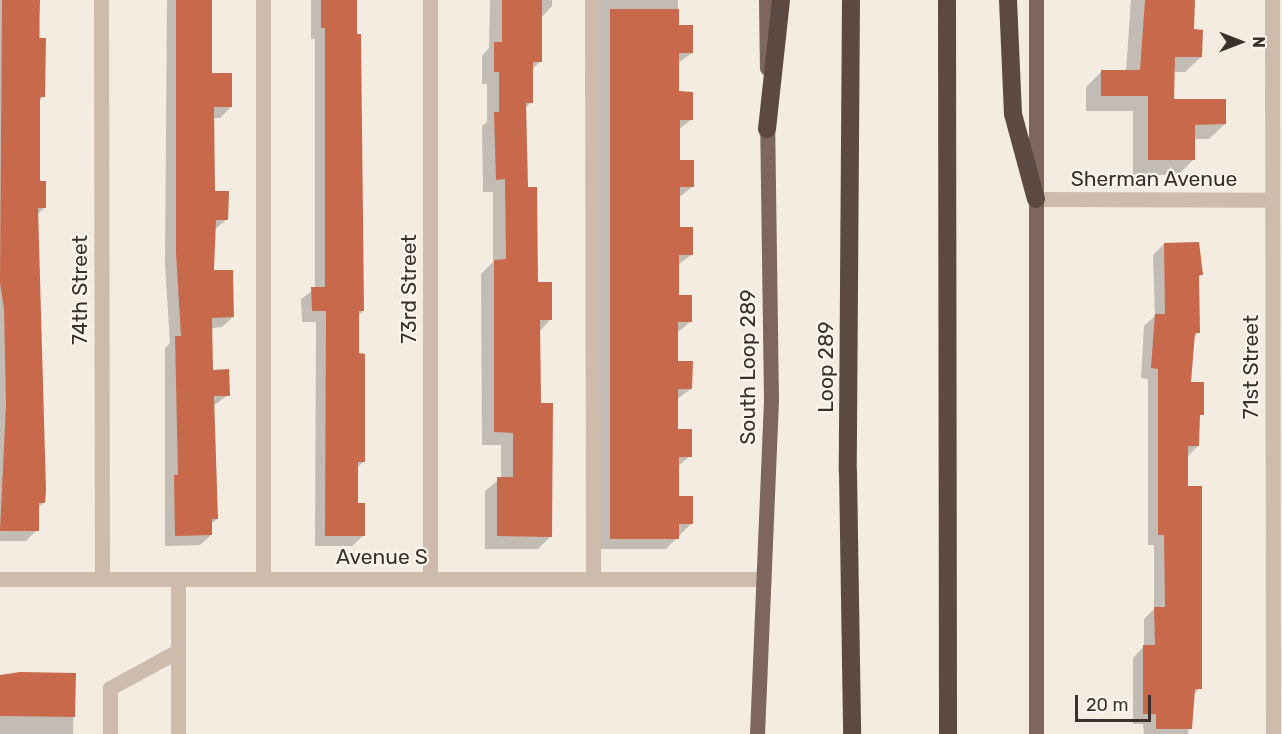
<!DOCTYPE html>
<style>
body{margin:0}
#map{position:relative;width:1282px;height:734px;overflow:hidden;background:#f4ebe1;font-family:Rubik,sans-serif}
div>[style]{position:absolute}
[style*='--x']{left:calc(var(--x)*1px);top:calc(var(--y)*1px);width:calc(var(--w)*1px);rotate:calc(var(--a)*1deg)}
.shadow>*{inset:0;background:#0003}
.building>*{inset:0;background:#c8694b}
.minor>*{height:15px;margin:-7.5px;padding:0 7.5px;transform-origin:7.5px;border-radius:7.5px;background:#cdbbac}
.major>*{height:15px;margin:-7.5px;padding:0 7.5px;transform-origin:7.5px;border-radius:7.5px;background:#7d675c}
.highway>*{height:18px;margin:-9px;padding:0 9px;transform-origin:9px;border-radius:9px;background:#5c4a42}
span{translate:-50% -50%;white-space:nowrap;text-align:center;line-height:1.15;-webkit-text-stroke:4.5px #fbf5ee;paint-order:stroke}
.street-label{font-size:21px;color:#3b302b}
.north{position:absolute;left:1210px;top:12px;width:60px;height:60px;-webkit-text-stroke:4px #fbf5ee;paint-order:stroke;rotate:90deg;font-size:16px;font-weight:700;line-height:24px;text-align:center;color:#3b302b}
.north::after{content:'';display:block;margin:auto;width:21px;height:27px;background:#3b302b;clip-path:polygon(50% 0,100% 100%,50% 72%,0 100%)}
.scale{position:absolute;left:1075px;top:695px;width:76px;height:27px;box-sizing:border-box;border:3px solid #3b302b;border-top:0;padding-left:8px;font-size:18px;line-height:21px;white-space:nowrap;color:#3b302b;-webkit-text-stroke:4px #fbf5ee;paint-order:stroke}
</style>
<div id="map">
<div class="shadow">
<div style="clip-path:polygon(0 0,38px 0,44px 96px,38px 102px,39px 183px,45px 207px,37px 215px,44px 502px,38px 508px,37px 530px,26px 541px,0 541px)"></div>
<div style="clip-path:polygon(167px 0,211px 0,211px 74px,231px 107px,220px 118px,213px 118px,214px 193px,227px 219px,214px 230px,213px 272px,233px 317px,222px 327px,211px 328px,212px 371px,228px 395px,213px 406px,217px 519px,211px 524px,211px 535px,200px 545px,165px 546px,165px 348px,170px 343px,165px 265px)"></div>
<div style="clip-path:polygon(311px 0,356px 0,363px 311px,358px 316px,358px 355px,364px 461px,357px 468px,357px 504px,363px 536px,352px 546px,315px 546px,316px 322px,302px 322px,301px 299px,315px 289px,315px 39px,311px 39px)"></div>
<div style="clip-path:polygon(490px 0,552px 0,552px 6px,541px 18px,541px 61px,531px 70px,531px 102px,525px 109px,526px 188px,537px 284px,551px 319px,539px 332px,539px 405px,551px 536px,538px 549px,485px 549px,485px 491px,501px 478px,501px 445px,482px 445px,481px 274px,493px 262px,493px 192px,483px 192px,482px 126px,487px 122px,487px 84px,482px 84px,482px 56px,489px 48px)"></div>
<div style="clip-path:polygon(600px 0,678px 0,678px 26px,692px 53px,678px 63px,678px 93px,692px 119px,678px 130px,678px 161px,692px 187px,678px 198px,678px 229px,691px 255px,677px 266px,677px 296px,690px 322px,677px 333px,677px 363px,691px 389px,677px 399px,677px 430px,690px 456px,677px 467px,677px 497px,691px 524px,666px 549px,599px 549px)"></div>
<div style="clip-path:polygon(1131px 0,1193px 0,1192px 31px,1201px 57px,1185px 72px,1173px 72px,1173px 101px,1225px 124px,1209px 139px,1194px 139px,1194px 159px,1178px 175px,1133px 175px,1133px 111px,1086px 111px,1086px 87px,1102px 71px,1126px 71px)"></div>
<div style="clip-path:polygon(1164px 244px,1202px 274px,1198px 278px,1198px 333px,1193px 338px,1189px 383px,1202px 414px,1198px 418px,1198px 446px,1187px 457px,1187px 488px,1201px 488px,1200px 688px,1193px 695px,1188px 734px,1144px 734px,1143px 724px,1133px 724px,1133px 658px,1144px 646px,1144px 619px,1154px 609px,1154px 545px,1148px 545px,1148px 379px,1141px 378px,1144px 326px,1155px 316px,1153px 255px)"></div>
<div style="clip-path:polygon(74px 674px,73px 734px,0 734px,0 675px)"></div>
</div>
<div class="building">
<div style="clip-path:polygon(2px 0,40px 0,39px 38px,46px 38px,45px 97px,40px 97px,40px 181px,46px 181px,46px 208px,38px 208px,46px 490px,45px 503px,39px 503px,39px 531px,0 531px,6px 404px,4px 309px,0 283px)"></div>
<div style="clip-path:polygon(176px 0,212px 0,212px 73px,232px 73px,232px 107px,214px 107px,215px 191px,229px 191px,228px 220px,216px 220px,214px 270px,233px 270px,234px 317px,212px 318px,213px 370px,229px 369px,230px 396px,214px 396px,218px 519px,212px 519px,212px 535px,175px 536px,174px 475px,178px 475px,175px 336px,181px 336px,176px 253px)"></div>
<div style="clip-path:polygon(321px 0,357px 0,357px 34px,361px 34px,364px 311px,359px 311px,359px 353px,365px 354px,365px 462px,358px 462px,358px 503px,365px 503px,365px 536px,325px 536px,326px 311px,312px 311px,311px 287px,325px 287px,325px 28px,321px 28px)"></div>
<div style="clip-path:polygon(502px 0,542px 0,542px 62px,533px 62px,533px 103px,526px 103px,528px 187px,537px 187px,538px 282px,552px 282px,552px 320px,540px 320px,541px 403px,553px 403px,552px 537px,497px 536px,497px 477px,513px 477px,513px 433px,494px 432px,494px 260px,506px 259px,505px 179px,496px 180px,494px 112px,499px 112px,499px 72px,494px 72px,494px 42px,502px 42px)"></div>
<div style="clip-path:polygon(1145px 0,1195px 0,1194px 29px,1203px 30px,1202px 57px,1175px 57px,1174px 99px,1226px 99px,1226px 124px,1195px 125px,1195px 160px,1148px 160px,1148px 96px,1101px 96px,1101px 70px,1140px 70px)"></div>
<div style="clip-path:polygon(610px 9px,679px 9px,679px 25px,693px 25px,693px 53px,679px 53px,679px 91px,693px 92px,693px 120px,680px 120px,680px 160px,694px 160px,694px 187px,680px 187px,680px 227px,693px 227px,693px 255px,679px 255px,679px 295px,692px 295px,692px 322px,678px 322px,678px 361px,693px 361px,692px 389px,678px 389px,678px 429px,692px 429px,692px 457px,679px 457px,679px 496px,693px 496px,693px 524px,679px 524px,679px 539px,610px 539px)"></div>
<div style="clip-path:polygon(1199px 242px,1203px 275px,1199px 275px,1200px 333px,1195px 333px,1191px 382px,1204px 382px,1204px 415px,1200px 415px,1199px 446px,1188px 446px,1188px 486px,1202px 486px,1202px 689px,1195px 689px,1192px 729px,1156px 729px,1156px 714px,1143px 714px,1143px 645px,1155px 645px,1154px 607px,1165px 607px,1164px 535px,1158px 535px,1158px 369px,1151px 368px,1155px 314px,1165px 314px,1164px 243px)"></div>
<div style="clip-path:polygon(20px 672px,76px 673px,75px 717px,0 716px,0 675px)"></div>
</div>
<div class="minor">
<div style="--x:101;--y:0;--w:579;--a:89.9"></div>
<div style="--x:592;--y:0;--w:578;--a:89.9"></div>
<div style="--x:1272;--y:0;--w:734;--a:89.92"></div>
<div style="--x:1036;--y:199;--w:236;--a:0.2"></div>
<div style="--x:263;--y:578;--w:578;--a:-90"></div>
<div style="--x:430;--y:578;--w:578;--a:-90"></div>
<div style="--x:0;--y:579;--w:764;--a:0"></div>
<div style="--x:178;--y:579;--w:155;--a:90"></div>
<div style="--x:110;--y:734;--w:46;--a:-90"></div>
<div style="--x:110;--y:688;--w:77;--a:-28.6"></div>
</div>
<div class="major">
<div style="--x:766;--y:0;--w:68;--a:89.2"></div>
<div style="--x:757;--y:734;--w:334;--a:-87.6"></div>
<div style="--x:771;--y:400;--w:281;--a:-90.8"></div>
<div style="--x:1036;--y:734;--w:734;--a:-90"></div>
</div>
<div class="highway">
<div style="--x:851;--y:0;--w:471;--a:90.4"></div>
<div style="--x:848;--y:471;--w:263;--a:89.1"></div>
<div style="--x:947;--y:0;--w:734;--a:89.92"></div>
<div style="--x:1008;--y:0;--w:114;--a:87.5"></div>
<div style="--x:1013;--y:114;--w:88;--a:74.9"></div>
<div style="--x:767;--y:129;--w:130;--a:-83.8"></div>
</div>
<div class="street-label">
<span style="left:1154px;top:179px">Sherman Avenue</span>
<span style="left:409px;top:289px;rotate:-90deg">73rd Street</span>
<span style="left:80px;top:290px;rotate:-90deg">74th Street</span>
<span style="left:748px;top:367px;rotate:-90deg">South Loop 289</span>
<span style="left:826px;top:367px;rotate:-90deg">Loop 289</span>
<span style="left:1251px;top:367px;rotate:-90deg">71st Street</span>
<span style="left:382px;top:557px">Avenue S</span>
</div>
<div class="north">N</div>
<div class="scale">20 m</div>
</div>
